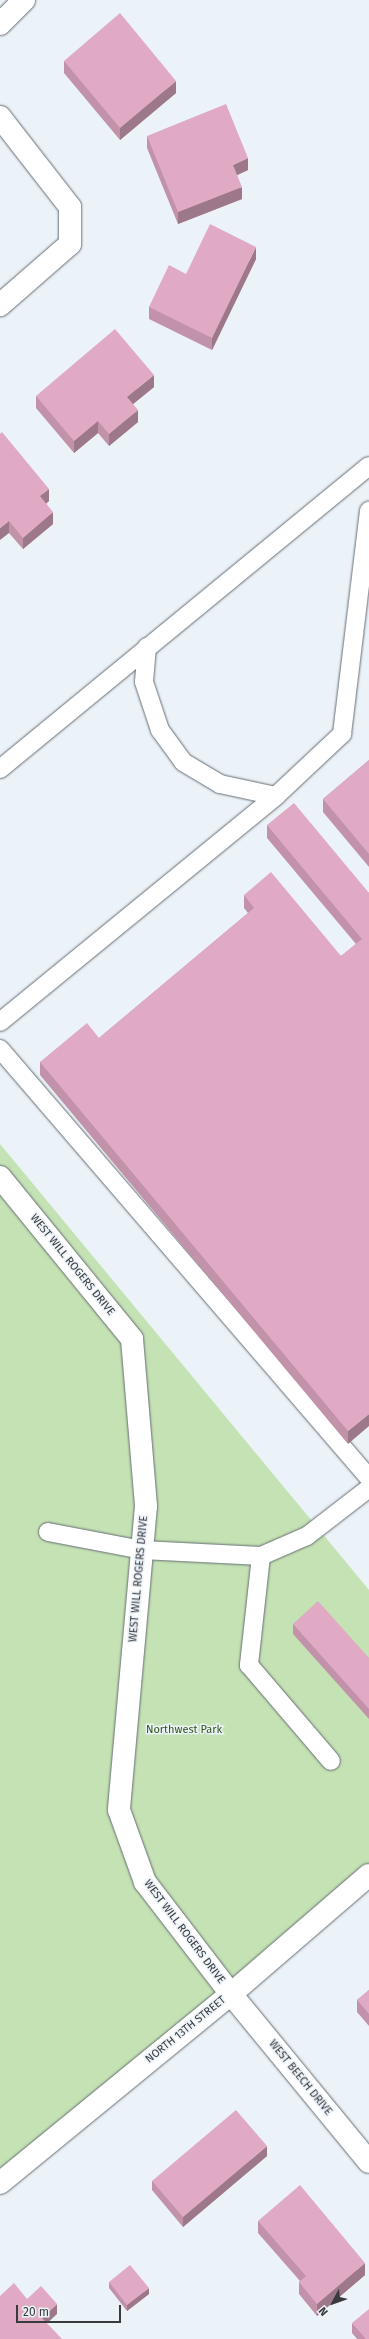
<!DOCTYPE html>
<style>
body{margin:0}
#map{position:relative;width:369px;height:2339px;overflow:hidden;background:#ebf2f8;font-family:"Fira Sans",sans-serif}
div>[style]{position:absolute}
[style*='--x']{left:calc(var(--x)*1px);top:calc(var(--y)*1px);width:calc(var(--w)*1px);rotate:calc(var(--a)*1deg)}
.green>*{inset:0;background:#c4e2b4}
.roads{filter:drop-shadow(0 0 1px #676d73) drop-shadow(0 0 1px #676d73)}
.lane>*{height:18px;margin:-9px;padding:0 9px;transform-origin:9px;border-radius:9px;background:#fff}
.street>*{height:22px;margin:-11px;padding:0 11px;transform-origin:11px;border-radius:11px;background:#fff}
.secondary>*{height:22px;margin:-11px;padding:0 11px;transform-origin:11px;border-radius:11px;background:#fff}
.wall>*{inset:0;background:#c192a9}
.shaded-wall>*{inset:0;background:#9d778a}
.building>*{inset:0;background:#e0aac5}
span{translate:-50% -50%;white-space:nowrap;text-align:center;line-height:1.15;-webkit-text-stroke:3px #ebf2f8;paint-order:stroke}
.street-label{font-size:11px;color:#383a3d}
.park-label{font-size:11px;color:#305616}
.north{position:absolute;left:313px;top:2283px;width:40px;height:40px;-webkit-text-stroke:3px #ebf2f8;paint-order:stroke;rotate:229deg;font-size:11px;font-weight:700;line-height:16px;text-align:center;color:#383a3d}
.north::after{content:'';display:block;margin:auto;width:14px;height:18px;background:#383a3d;clip-path:polygon(50% 0,100% 100%,50% 72%,0 100%)}
.scale{position:absolute;left:16px;top:2305px;width:105px;height:18px;box-sizing:border-box;border:2px solid #383a3d;border-top:0;padding-left:5px;font-size:12px;line-height:14px;white-space:nowrap;color:#383a3d;-webkit-text-stroke:3px #ebf2f8;paint-order:stroke}
</style>
<div id="map">
<div class="green">
<div style="clip-path:polygon(0 1144px,369px 1590px,369px 1871px,0 2180px)"></div>
</div>
<div class="roads">
<div class="lane">
<div style="--x:147;--y:647;--w:35;--a:95"></div>
<div style="--x:144;--y:682;--w:51;--a:71.6"></div>
<div style="--x:160;--y:730;--w:39;--a:54"></div>
<div style="--x:183;--y:762;--w:43;--a:30.7"></div>
<div style="--x:220;--y:784;--w:57;--a:12.1"></div>
<div style="--x:0;--y:769;--w:477;--a:-39.4"></div>
<div style="--x:0;--y:1022;--w:357;--a:-39.3"></div>
<div style="--x:276;--y:796;--w:91;--a:-43.2"></div>
<div style="--x:342;--y:734;--w:225;--a:-83.1"></div>
<div style="--x:0;--y:1049;--w:566;--a:49.3"></div>
<div style="--x:48;--y:1532;--w:96;--a:10.8"></div>
<div style="--x:142;--y:1550;--w:119;--a:2.9"></div>
<div style="--x:261;--y:1556;--w:50;--a:-23.5"></div>
<div style="--x:307;--y:1536;--w:78;--a:-37.7"></div>
<div style="--x:261;--y:1556;--w:110;--a:96.3"></div>
<div style="--x:249;--y:1665;--w:126;--a:49.5"></div>
</div>
<div class="street">
<div style="--x:0;--y:24;--w:34;--a:-45"></div>
<div style="--x:0;--y:117;--w:114;--a:52.1"></div>
<div style="--x:70;--y:207;--w:37;--a:90"></div>
<div style="--x:70;--y:244;--w:93;--a:138.9"></div>
<div style="--x:0;--y:1177;--w:209;--a:50.8"></div>
<div style="--x:132;--y:1339;--w:168;--a:85.2"></div>
<div style="--x:146;--y:1506;--w:305;--a:95.1"></div>
<div style="--x:119;--y:1810;--w:77;--a:70.1"></div>
<div style="--x:145;--y:1882;--w:141;--a:52.5"></div>
<div style="--x:231;--y:1994;--w:217;--a:50.6"></div>
</div>
<div class="secondary">
<div style="--x:0;--y:2183;--w:298;--a:-39.3"></div>
<div style="--x:231;--y:1994;--w:182;--a:-40.8"></div>
</div>
</div>
<div class="wall">
<div style="clip-path:polygon(64px 61px,176px 93px,120px 140px,64px 73px)"></div>
<div style="clip-path:polygon(147px 136px,248px 170px,237px 175px,242px 199px,178px 224px,147px 148px)"></div>
<div style="clip-path:polygon(256px 259px,212px 350px,149px 319px,149px 307px,186px 274px)"></div>
<div style="clip-path:polygon(154px 387px,133px 404px,138px 422px,109px 446px,98px 433px,74px 453px,36px 408px,36px 396px)"></div>
<div style="clip-path:polygon(0 434px,49px 501px,46px 504px,53px 524px,23px 549px,9px 533px)"></div>
<div style="clip-path:polygon(369px 760px,369px 867px,323px 812px,323px 799px)"></div>
<div style="clip-path:polygon(267px 825px,369px 893px,348px 1444px,40px 1075px,40px 1062px,99px 1038px,248px 913px,244px 908px,244px 895px,341px 956px,356px 944px,267px 838px)"></div>
<div style="clip-path:polygon(293px 1624px,369px 1658px,369px 1719px,293px 1634px)"></div>
<div style="clip-path:polygon(369px 1990px,369px 2026px,357px 2012px,357px 2000px)"></div>
<div style="clip-path:polygon(267px 2156px,183px 2227px,152px 2190px,152px 2181px)"></div>
<div style="clip-path:polygon(258px 2221px,365px 2275px,317px 2316px,299px 2294px,299px 2282px,300px 2281px,258px 2233px)"></div>
<div style="clip-path:polygon(109px 2282px,149px 2294px,127px 2311px,109px 2288px)"></div>
<div style="clip-path:polygon(352px 2323px,369px 2339px,357px 2339px,352px 2333px)"></div>
</div>
<div class="shaded-wall">
<div style="clip-path:polygon(176px 81px,176px 93px,120px 140px,120px 128px)"></div>
<div style="clip-path:polygon(248px 158px,248px 170px,233px 177px,233px 165px)"></div>
<div style="clip-path:polygon(242px 187px,242px 199px,178px 224px,178px 212px)"></div>
<div style="clip-path:polygon(256px 247px,256px 259px,212px 350px,212px 338px)"></div>
<div style="clip-path:polygon(154px 375px,154px 387px,127px 409px,127px 397px)"></div>
<div style="clip-path:polygon(138px 410px,138px 422px,109px 446px,109px 434px)"></div>
<div style="clip-path:polygon(98px 421px,98px 433px,74px 453px,74px 441px)"></div>
<div style="clip-path:polygon(49px 489px,49px 501px,40px 508px,40px 496px)"></div>
<div style="clip-path:polygon(53px 512px,53px 524px,23px 549px,23px 538px)"></div>
<div style="clip-path:polygon(9px 521px,9px 533px,0 540px,0 528px)"></div>
<div style="clip-path:polygon(369px 1414px,369px 1426px,348px 1444px,348px 1431px)"></div>
<div style="clip-path:polygon(267px 2146px,267px 2156px,183px 2227px,183px 2217px)"></div>
<div style="clip-path:polygon(365px 2263px,365px 2275px,317px 2316px,317px 2304px)"></div>
<div style="clip-path:polygon(149px 2288px,149px 2294px,127px 2311px,127px 2305px)"></div>
<div style="clip-path:polygon(57px 2304px,57px 2314px,42px 2328px,42px 2318px)"></div>
</div>
<div class="building">
<div style="clip-path:polygon(120px 13px,176px 81px,120px 128px,64px 61px)"></div>
<div style="clip-path:polygon(226px 104px,248px 158px,233px 165px,242px 187px,178px 212px,147px 136px)"></div>
<div style="clip-path:polygon(210px 224px,256px 247px,212px 338px,149px 307px,169px 265px,186px 274px)"></div>
<div style="clip-path:polygon(115px 329px,154px 375px,127px 397px,138px 410px,109px 434px,98px 421px,74px 441px,36px 396px)"></div>
<div style="clip-path:polygon(2px 432px,49px 489px,40px 496px,53px 512px,23px 538px,9px 521px,0 528px,0 434px)"></div>
<div style="clip-path:polygon(369px 760px,369px 854px,323px 799px)"></div>
<div style="clip-path:polygon(294px 803px,369px 893px,369px 1414px,348px 1431px,40px 1062px,87px 1023px,99px 1038px,254px 908px,244px 895px,271px 872px,341px 956px,362px 939px,267px 825px)"></div>
<div style="clip-path:polygon(318px 1601px,369px 1658px,369px 1709px,293px 1624px)"></div>
<div style="clip-path:polygon(369px 1990px,369px 2014px,357px 2000px)"></div>
<div style="clip-path:polygon(236px 2110px,267px 2146px,183px 2217px,152px 2181px)"></div>
<div style="clip-path:polygon(300px 2185px,365px 2263px,317px 2304px,299px 2282px,306px 2276px,258px 2221px)"></div>
<div style="clip-path:polygon(130px 2265px,149px 2288px,127px 2305px,109px 2282px)"></div>
<div style="clip-path:polygon(14px 2283px,27px 2299px,41px 2286px,57px 2304px,42px 2318px,62px 2339px,0 2339px,0 2296px)"></div>
<div style="clip-path:polygon(369px 2309px,369px 2339px,366px 2339px,352px 2323px)"></div>
</div>
<div class="street-label">
<span style="left:72px;top:1265px;rotate:51deg">WEST WILL ROGERS DRIVE</span>
<span style="left:139px;top:1579px;rotate:-85deg">WEST WILL ROGERS DRIVE</span>
<span style="left:184px;top:1932px;rotate:53deg">WEST WILL ROGERS DRIVE</span>
<span style="left:186px;top:2030px;rotate:-39deg">NORTH 13TH STREET</span>
<span style="left:300px;top:2078px;rotate:51deg">WEST BEECH DRIVE</span>
</div>
<div class="park-label">
<span style="left:184px;top:1730px">Northwest Park</span>
</div>
<div class="north">N</div>
<div class="scale">20 m</div>
</div>
